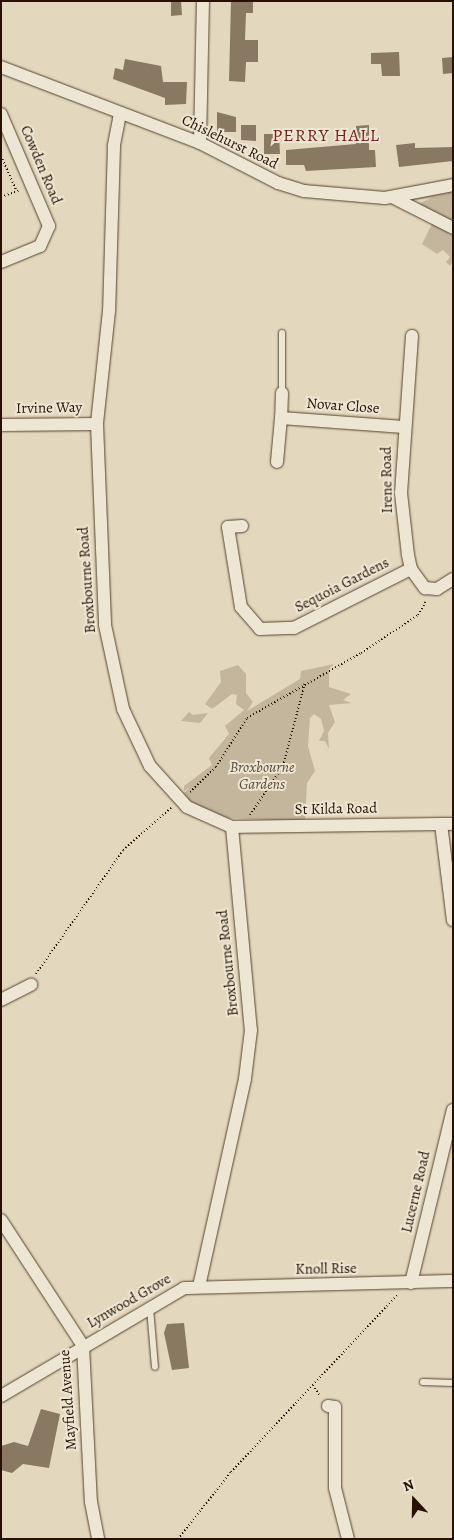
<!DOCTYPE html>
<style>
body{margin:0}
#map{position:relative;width:454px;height:1540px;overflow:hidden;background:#e3d8bd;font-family:Alegreya,serif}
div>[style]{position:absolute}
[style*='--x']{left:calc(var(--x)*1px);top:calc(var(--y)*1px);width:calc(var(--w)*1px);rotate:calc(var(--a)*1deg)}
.green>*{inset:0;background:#c3b69d}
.building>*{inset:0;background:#897862}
.path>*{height:2px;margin-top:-1px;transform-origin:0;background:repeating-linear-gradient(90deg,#281000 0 1px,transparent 0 3.5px)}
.roads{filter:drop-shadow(0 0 1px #57422f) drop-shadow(0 0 1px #57422f)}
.lane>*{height:6px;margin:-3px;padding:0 3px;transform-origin:3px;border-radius:3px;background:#ede6d4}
.street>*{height:12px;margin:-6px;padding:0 6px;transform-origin:6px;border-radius:6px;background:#ede6d4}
span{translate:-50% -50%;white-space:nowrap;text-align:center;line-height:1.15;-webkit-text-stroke:4px #ede6d4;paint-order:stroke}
.street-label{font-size:15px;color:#281000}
.park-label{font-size:15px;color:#5e4a37;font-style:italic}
.quarter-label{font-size:18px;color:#7a1f14;letter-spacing:1px}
.frame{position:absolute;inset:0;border:2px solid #281000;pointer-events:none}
.north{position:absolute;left:389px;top:1475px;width:50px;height:50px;-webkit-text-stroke:4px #ede6d4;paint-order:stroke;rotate:339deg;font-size:14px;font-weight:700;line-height:20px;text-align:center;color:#281000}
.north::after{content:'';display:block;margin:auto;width:18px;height:22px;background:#281000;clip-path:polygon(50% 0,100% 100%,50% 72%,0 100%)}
</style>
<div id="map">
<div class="green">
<div style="clip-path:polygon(453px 182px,453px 261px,450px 266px,446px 262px,450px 257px,443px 250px,437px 254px,422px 244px,432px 224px,416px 205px,431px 198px,412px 200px)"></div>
<div style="clip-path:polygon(334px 664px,329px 669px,329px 687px,351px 694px,343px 700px,352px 703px,329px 705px,335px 722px,328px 733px,329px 749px,325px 741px,319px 741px,324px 731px,321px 719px,314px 714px,310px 718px,308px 746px,315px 771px,307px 783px,305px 821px,221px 818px,181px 796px,190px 787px,184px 791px,184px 786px,212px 765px,209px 758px,229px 734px,225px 726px,244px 710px,236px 704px,237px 695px,232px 694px,212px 709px,205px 704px,221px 682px,220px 671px,238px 665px,246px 674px,246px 693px,253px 702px,247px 711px,300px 679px,301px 671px)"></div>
<div style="clip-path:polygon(189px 712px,193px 715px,208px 713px,200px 723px,181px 721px)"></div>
</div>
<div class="building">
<div style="clip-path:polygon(171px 1px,181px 1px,182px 15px,171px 16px)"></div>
<div style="clip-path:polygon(231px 1px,253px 1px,253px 13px,246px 13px,245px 40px,258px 40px,258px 62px,246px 62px,245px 82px,229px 81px)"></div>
<div style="clip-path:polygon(399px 52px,400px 76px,382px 76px,381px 64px,371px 64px,371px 53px)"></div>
<div style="clip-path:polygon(453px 57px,453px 73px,443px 74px,442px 58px)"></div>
<div style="clip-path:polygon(125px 59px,161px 66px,163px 82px,187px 82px,186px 104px,165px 105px,165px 98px,113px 79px,115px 68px,123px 70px)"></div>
<div style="clip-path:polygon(217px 112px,236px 117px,236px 132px,217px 132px)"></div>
<div style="clip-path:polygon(241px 125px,256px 125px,256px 141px,241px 140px)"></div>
<div style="clip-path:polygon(369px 125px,369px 150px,375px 150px,376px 167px,306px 171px,304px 165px,286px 165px,286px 150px,356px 144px,356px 126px)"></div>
<div style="clip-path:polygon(264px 134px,279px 134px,280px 154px,264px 154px)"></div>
<div style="clip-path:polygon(415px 143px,415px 148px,453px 147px,453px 161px,399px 167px,396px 145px)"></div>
<div style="clip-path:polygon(184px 1323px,189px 1368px,172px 1370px,164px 1333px,167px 1324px)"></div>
<div style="clip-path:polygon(41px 1409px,60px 1414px,49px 1468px,23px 1464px,12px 1473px,1px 1470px,1px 1446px,14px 1442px,28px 1446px)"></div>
</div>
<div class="path">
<div style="--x:1;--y:156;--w:37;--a:66"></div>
<div style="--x:1;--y:197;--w:20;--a:-20"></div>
<div style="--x:190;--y:792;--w:36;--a:-44"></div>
<div style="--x:216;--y:767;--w:58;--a:-57.7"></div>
<div style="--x:247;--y:718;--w:131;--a:-29.7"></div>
<div style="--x:361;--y:653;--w:69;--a:-33.7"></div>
<div style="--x:418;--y:615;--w:16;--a:-60"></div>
<div style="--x:250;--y:815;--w:59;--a:-56"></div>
<div style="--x:283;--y:766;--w:86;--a:-75.2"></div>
<div style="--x:36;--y:974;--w:151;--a:-54.9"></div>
<div style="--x:123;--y:850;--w:64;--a:-41.2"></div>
<div style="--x:313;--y:1385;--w:13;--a:58"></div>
<div style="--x:178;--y:1539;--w:85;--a:-51.7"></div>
<div style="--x:231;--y:1472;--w:243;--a:-46.8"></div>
</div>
<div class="roads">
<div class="lane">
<div style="--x:282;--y:333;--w:60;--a:90"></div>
<div style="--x:150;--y:1308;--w:59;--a:85.2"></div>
<div style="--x:423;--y:1382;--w:30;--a:2"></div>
</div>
<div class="street">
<div style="--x:1;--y:67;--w:213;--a:20.9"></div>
<div style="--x:200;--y:143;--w:88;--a:27.1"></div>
<div style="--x:278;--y:183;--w:27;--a:17"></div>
<div style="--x:304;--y:191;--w:81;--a:4.9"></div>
<div style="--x:385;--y:198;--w:69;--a:-10.8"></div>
<div style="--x:1;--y:114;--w:122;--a:66.8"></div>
<div style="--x:49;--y:226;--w:22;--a:114"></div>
<div style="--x:40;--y:246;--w:42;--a:157.7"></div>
<div style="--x:120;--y:114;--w:33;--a:101"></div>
<div style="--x:114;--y:146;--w:165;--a:91.7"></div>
<div style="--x:109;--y:311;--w:114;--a:96.1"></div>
<div style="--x:97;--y:424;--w:201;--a:87.7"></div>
<div style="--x:105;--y:625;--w:86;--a:77.9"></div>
<div style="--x:123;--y:709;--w:63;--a:64.7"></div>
<div style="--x:150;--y:766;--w:55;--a:47.9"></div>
<div style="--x:187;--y:807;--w:49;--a:24"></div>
<div style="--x:232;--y:827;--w:204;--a:84.7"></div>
<div style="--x:251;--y:1030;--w:49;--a:97"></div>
<div style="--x:245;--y:1079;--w:213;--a:102.5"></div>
<div style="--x:200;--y:143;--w:142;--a:-88.8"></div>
<div style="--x:392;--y:197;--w:68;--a:26.9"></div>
<div style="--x:412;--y:336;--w:157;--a:94"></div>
<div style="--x:401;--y:493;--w:62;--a:83.6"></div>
<div style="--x:408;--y:555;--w:14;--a:78"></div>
<div style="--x:411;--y:569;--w:24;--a:54"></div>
<div style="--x:425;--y:588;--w:12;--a:5"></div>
<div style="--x:437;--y:589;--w:19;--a:-32"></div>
<div style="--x:282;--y:393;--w:25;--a:92"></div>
<div style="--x:281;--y:418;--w:123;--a:4.2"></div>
<div style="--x:1;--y:425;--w:96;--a:-0.6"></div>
<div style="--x:277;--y:462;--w:44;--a:-84.8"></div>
<div style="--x:242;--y:526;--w:14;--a:176"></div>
<div style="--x:228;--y:527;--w:81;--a:80.8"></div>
<div style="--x:241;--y:607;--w:29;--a:49"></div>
<div style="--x:260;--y:629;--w:34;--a:-2"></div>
<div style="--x:294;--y:628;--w:131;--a:-26.8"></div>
<div style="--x:441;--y:824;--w:97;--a:82.9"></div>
<div style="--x:232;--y:827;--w:221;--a:-0.8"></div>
<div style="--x:1;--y:1000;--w:34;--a:-27"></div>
<div style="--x:1;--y:1220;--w:150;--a:56.9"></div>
<div style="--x:83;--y:1346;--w:156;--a:87.1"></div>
<div style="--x:91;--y:1502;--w:38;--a:79"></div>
<div style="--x:411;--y:1283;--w:178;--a:-76.4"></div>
<div style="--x:1;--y:1396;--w:212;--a:-30.5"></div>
<div style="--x:184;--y:1288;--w:269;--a:-1.5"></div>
<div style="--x:328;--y:1406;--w:7;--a:8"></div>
<div style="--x:335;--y:1407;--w:81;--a:90"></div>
<div style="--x:335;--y:1488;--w:53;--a:75.7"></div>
</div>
</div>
<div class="street-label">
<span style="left:230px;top:142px;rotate:26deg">Chislehurst Road</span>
<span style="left:41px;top:165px;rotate:67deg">Cowden Road</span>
<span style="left:343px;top:406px;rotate:4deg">Novar Close</span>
<span style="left:49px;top:408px;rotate:-1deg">Irvine Way</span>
<span style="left:387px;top:480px;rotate:-91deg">Irene Road</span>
<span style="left:87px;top:580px;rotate:-94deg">Broxbourne Road</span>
<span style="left:342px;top:585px;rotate:-27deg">Sequoia Gardens</span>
<span style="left:336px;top:809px;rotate:-1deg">St Kilda Road</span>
<span style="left:228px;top:963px;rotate:-96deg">Broxbourne Road</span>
<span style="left:416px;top:1192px;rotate:-77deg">Lucerne Road</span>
<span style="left:326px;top:1269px;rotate:-1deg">Knoll Rise</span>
<span style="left:129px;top:1301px;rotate:-30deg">Lynwood Grove</span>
<span style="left:68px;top:1400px;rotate:-94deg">Mayfield Avenue</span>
</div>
<div class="park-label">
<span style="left:262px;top:776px">Broxbourne<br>Gardens</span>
</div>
<div class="quarter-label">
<span style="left:326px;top:135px">PERRY HALL</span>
</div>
<div class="frame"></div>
<div class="north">N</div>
</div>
